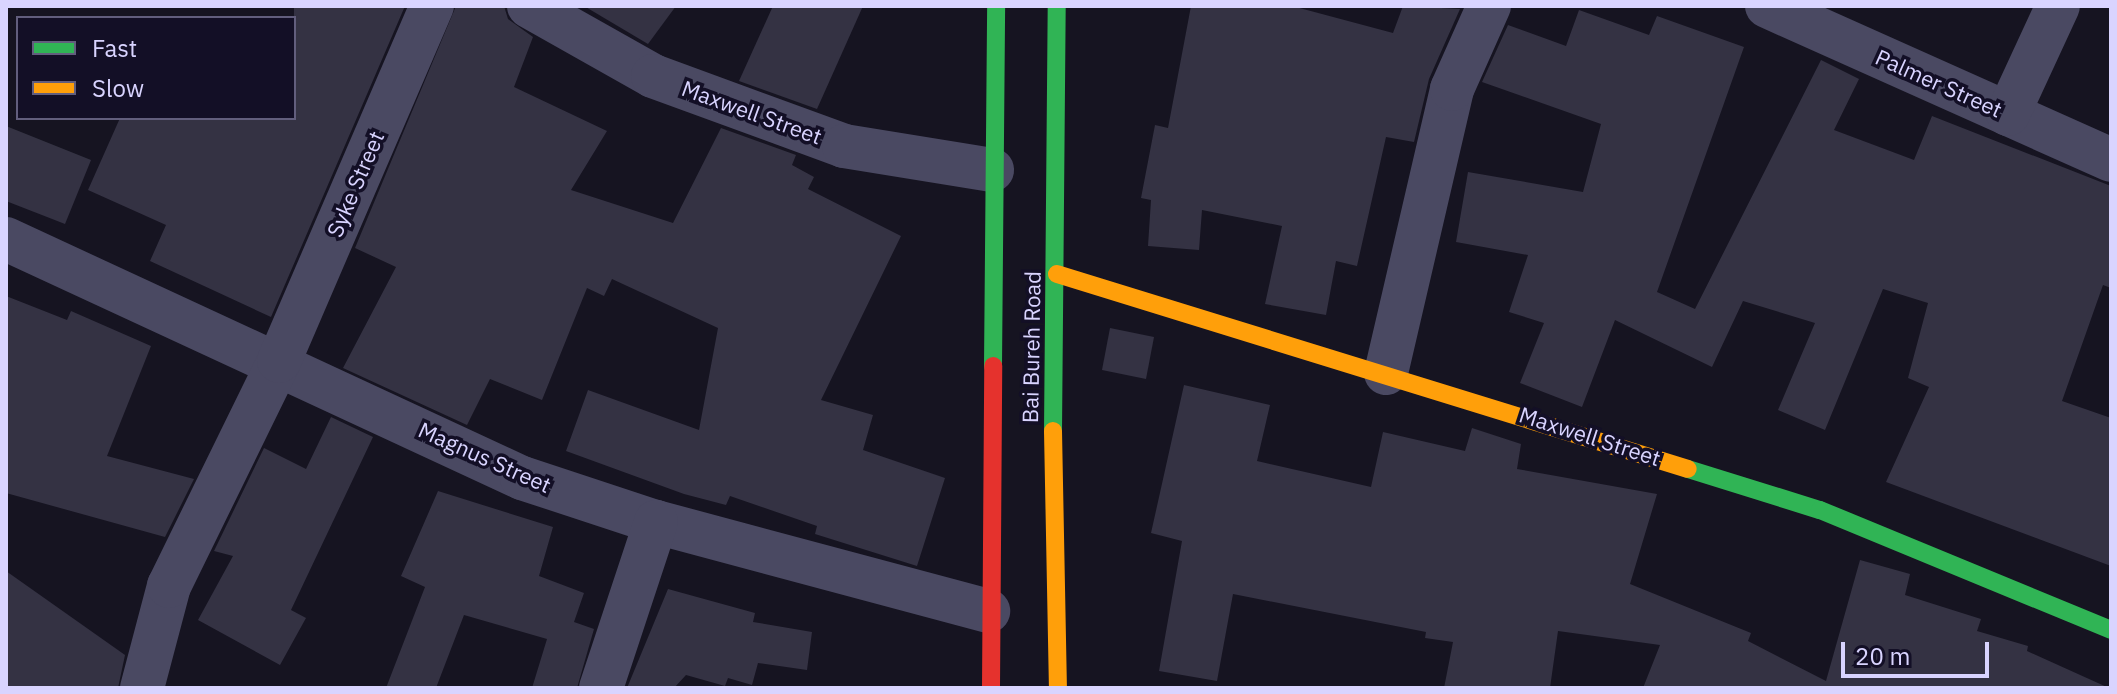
<!DOCTYPE html>
<style>
body{margin:0}
#map{position:relative;width:2117px;height:694px;overflow:hidden;background:#161421;font-family:"IBM Plex Sans",sans-serif}
div>[style]{position:absolute}
[style*='--x']{left:calc(var(--x)*1px);top:calc(var(--y)*1px);width:calc(var(--w)*1px);rotate:calc(var(--a)*1deg)}
.building>*{inset:0;background:#343243}
.street>*{height:44px;margin:-22px;padding:0 22px;transform-origin:22px;border-radius:22px;background:#4a4962}
.fast>*{height:18px;margin:-9px;padding:0 9px;transform-origin:9px;border-radius:9px;background:#30b455}
.slow>*{height:18px;margin:-9px;padding:0 9px;transform-origin:9px;border-radius:9px;background:#ff9f0a}
.jam>*{height:18px;margin:-9px;padding:0 9px;transform-origin:9px;border-radius:9px;background:#e5322d}
span{translate:-50% -50%;white-space:nowrap;text-align:center;line-height:1.15;-webkit-text-stroke:7px #130f26;paint-order:stroke}
.street-label{font-size:22px;color:#d9d4ff}
.frame{position:absolute;inset:0;border:8px solid #d9d4ff;pointer-events:none}
.legend{position:absolute;left:16px;top:16px;width:280px;height:104px;box-sizing:border-box;background:#130f26;border:2px solid #625e7d;margin:0;padding:10px 14px;list-style:none;font-size:24px;color:#d9d4ff}
.legend li{display:flex;align-items:center;gap:16px;height:40px}
.legend b{width:40px;border:2px solid #625e7d}
.scale{position:absolute;left:1841px;top:642px;width:148px;height:36px;box-sizing:border-box;border:4px solid #d9d4ff;border-top:0;padding-left:10px;font-size:24px;line-height:28px;white-space:nowrap;color:#d9d4ff;-webkit-text-stroke:6px #130f26;paint-order:stroke}
</style>
<div id="map">
<div class="building">
<div style="clip-path:polygon(294px 6px,405px 6px,271px 317px,150px 261px,166px 225px,88px 190px,120px 118px,294px 118px)"></div>
<div style="clip-path:polygon(456px 6px,504px 6px,508px 19px,533px 37px,514px 87px,607px 131px,571px 190px,673px 223px,721px 128px,796px 155px,792px 165px,814px 177px,808px 189px,901px 236px,821px 400px,873px 415px,863px 450px,945px 478px,917px 566px,815px 534px,817px 526px,730px 496px,726px 505px,684px 494px,566px 451px,588px 390px,699px 430px,718px 328px,612px 279px,604px 296px,587px 288px,542px 400px,490px 379px,467px 425px,343px 368px,396px 267px,355px 248px)"></div>
<div style="clip-path:polygon(584px 6px,676px 6px,648px 44px)"></div>
<div style="clip-path:polygon(773px 6px,863px 6px,817px 109px,739px 81px)"></div>
<div style="clip-path:polygon(1191px 6px,1292px 6px,1393px 33px,1403px 6px,1460px 9px,1429px 79px,1414px 142px,1386px 137px,1357px 266px,1336px 261px,1326px 315px,1265px 304px,1282px 226px,1202px 210px,1199px 250px,1148px 246px,1151px 200px,1141px 198px,1155px 125px,1168px 128px)"></div>
<div style="clip-path:polygon(1579px 10px,1649px 35px,1657px 16px,1744px 47px,1657px 292px,1695px 309px,1821px 60px,1859px 79px,1834px 130px,1914px 160px,1932px 116px,2111px 186px,2111px 288px,2103px 285px,2062px 401px,2111px 418px,2111px 566px,1886px 482px,1929px 387px,1908px 378px,1928px 303px,1883px 289px,1825px 430px,1778px 410px,1815px 323px,1743px 301px,1712px 367px,1615px 320px,1582px 407px,1520px 383px,1544px 323px,1509px 312px,1528px 255px,1456px 242px,1468px 172px,1583px 192px,1601px 124px,1482px 82px,1508px 25px,1566px 46px)"></div>
<div style="clip-path:polygon(6px 126px,91px 160px,65px 224px,6px 201px)"></div>
<div style="clip-path:polygon(6px 296px,67px 320px,71px 311px,151px 346px,107px 456px,194px 479px,165px 537px,6px 493px)"></div>
<div style="clip-path:polygon(1110px 328px,1154px 337px,1146px 379px,1102px 370px)"></div>
<div style="clip-path:polygon(1184px 385px,1270px 405px,1257px 461px,1371px 487px,1383px 432px,1465px 451px,1472px 428px,1521px 444px,1517px 469px,1657px 494px,1630px 584px,1751px 633px,1748px 641px,1826px 681px,1860px 560px,1910px 574px,1905px 595px,1981px 619px,1977px 631px,2028px 646px,2027px 651px,2109px 688px,1643px 688px,1660px 645px,1558px 631px,1550px 688px,1444px 688px,1453px 642px,1425px 638px,1426px 632px,1233px 594px,1217px 681px,1159px 671px,1182px 541px,1151px 533px)"></div>
<div style="clip-path:polygon(331px 417px,373px 437px,291px 610px,306px 618px,280px 665px,198px 620px,233px 556px,214px 551px,264px 448px,306px 469px)"></div>
<div style="clip-path:polygon(438px 491px,553px 527px,539px 576px,584px 593px,574px 622px,594px 629px,577px 688px,532px 688px,547px 639px,464px 615px,436px 688px,386px 688px,425px 587px,401px 576px)"></div>
<div style="clip-path:polygon(6px 571px,125px 655px,118px 688px,6px 688px)"></div>
<div style="clip-path:polygon(668px 589px,755px 613px,753px 622px,812px 632px,807px 670px,758px 663px,752px 685px,728px 678px,725px 686px,686px 675px,674px 688px,627px 688px)"></div>
</div>
<div class="street">
<div style="--x:529;--y:6;--w:142;--a:29.4"></div>
<div style="--x:653;--y:76;--w:203;--a:20.1"></div>
<div style="--x:844;--y:146;--w:150;--a:9.2"></div>
<div style="--x:1767;--y:6;--w:377;--a:24.1"></div>
<div style="--x:2008;--y:114;--w:119;--a:-65.2"></div>
<div style="--x:6;--y:239;--w:569;--a:24.85"></div>
<div style="--x:522;--y:478;--w:141;--a:18.2"></div>
<div style="--x:656;--y:522;--w:344;--a:15"></div>
<div style="--x:1386;--y:373;--w:292;--a:-76.9"></div>
<div style="--x:1452;--y:89;--w:91;--a:-66"></div>
<div style="--x:142;--y:688;--w:106;--a:-75.2"></div>
<div style="--x:169;--y:586;--w:250;--a:-63.9"></div>
<div style="--x:279;--y:361;--w:387;--a:-66.7"></div>
<div style="--x:601;--y:688;--w:175;--a:-71.7"></div>
</div>
<div class="fast">
<div style="--x:993;--y:366;--w:360;--a:-89.5"></div>
<div style="--x:1053;--y:431;--w:425;--a:-89.5"></div>
<div style="--x:1688;--y:469;--w:138;--a:17.3"></div>
<div style="--x:1820;--y:510;--w:315;--a:22.4"></div>
</div>
<div class="slow">
<div style="--x:1057;--y:274;--w:660;--a:17.17"></div>
<div style="--x:1053;--y:431;--w:257;--a:88.9"></div>
</div>
<div class="jam">
<div style="--x:991;--y:688;--w:322;--a:-89.6"></div>
</div>
<div class="street-label">
<span style="left:1939px;top:83px;rotate:24deg">Palmer Street</span>
<span style="left:752px;top:112px;rotate:20deg">Maxwell Street</span>
<span style="left:355px;top:184px;rotate:-67deg">Syke Street</span>
<span style="left:1031px;top:347px;rotate:-89deg">Bai Bureh Road</span>
<span style="left:1590px;top:436px;rotate:18deg">Maxwell Street</span>
<span style="left:485px;top:457px;rotate:24deg">Magnus Street</span>
</div>
<div class="frame"></div>
<ul class="legend">
<li><b style="height:10px;background:#30b455"></b>Fast</li>
<li><b style="height:10px;background:#ff9f0a"></b>Slow</li>
</ul>
<div class="scale">20 m</div>
</div>
